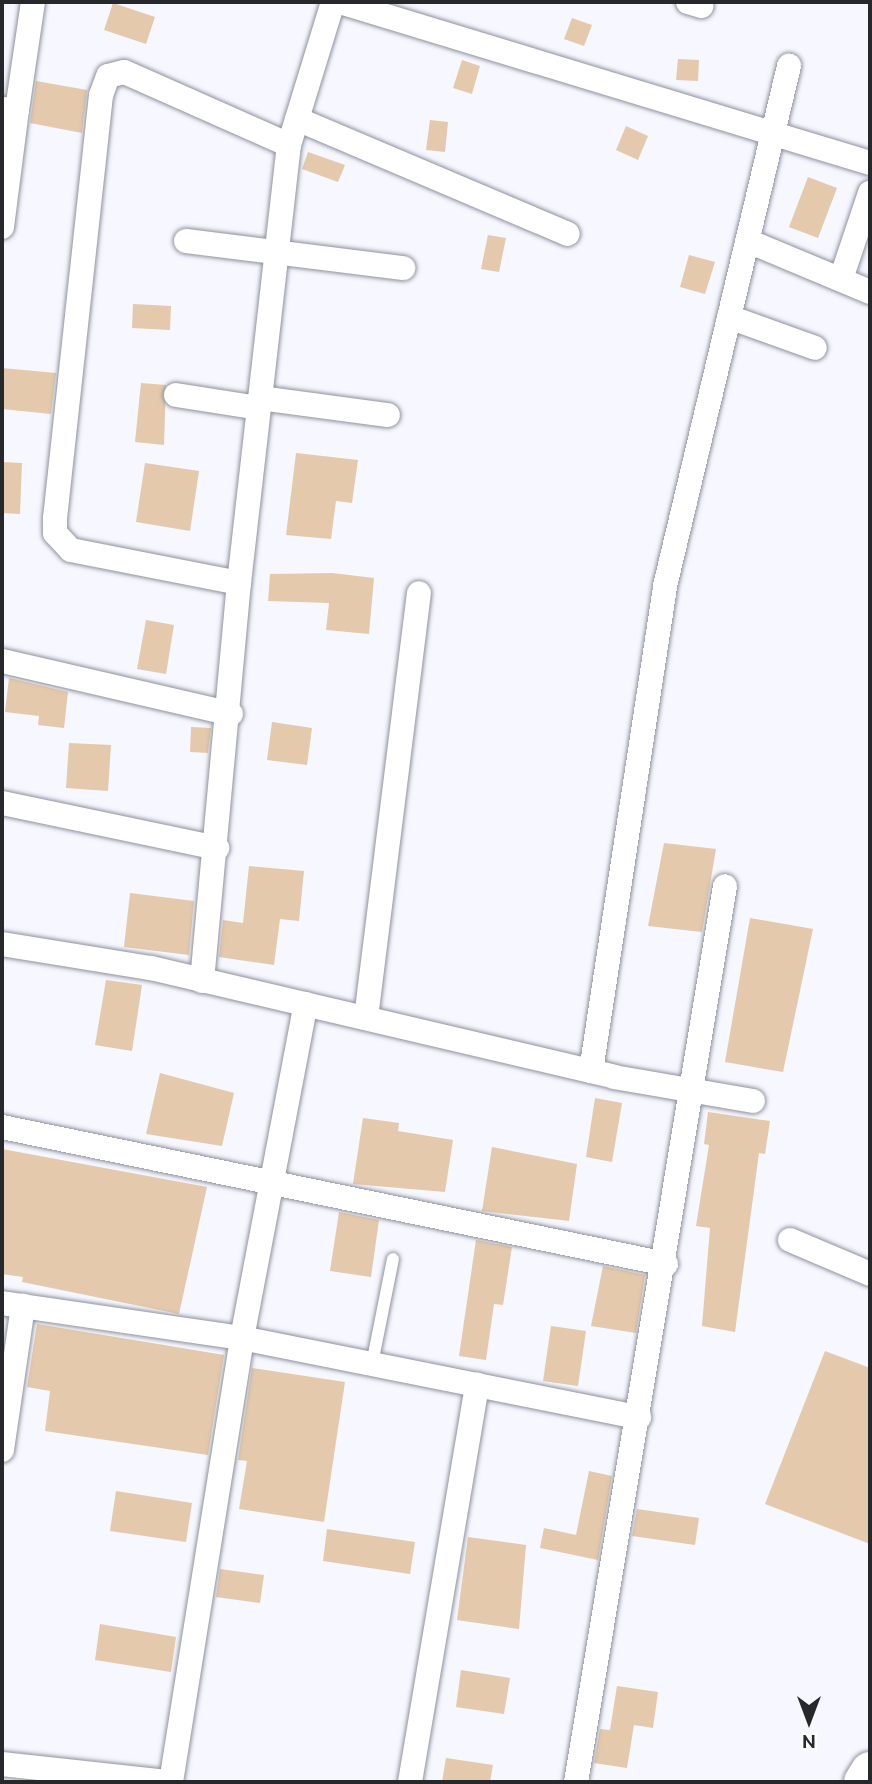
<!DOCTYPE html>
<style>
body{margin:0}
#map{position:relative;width:872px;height:1784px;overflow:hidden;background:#f6f7ff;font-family:Ubuntu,sans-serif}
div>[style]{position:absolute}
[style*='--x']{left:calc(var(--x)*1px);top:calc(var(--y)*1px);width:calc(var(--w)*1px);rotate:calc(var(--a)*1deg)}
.building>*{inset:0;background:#e4c9ac}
.roads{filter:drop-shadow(0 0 2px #8f919c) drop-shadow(0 0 2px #8f919c)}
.service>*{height:12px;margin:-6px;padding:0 6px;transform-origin:6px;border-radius:6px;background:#fff}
.minor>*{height:24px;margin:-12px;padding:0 12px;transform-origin:12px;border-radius:12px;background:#fff}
.primary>*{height:38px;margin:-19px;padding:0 19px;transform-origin:19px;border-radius:19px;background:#fff}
span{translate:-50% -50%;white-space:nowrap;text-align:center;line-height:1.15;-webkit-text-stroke:6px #fff;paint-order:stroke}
.frame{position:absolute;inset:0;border:4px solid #27282c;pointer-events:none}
.north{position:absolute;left:774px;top:1686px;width:70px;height:70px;-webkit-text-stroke:5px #fff;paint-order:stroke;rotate:180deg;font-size:19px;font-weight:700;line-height:28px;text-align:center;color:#27282c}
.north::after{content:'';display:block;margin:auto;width:24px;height:32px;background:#27282c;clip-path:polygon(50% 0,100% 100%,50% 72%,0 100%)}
</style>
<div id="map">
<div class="building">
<div style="clip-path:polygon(113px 3px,155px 17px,146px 44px,104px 30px)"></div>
<div style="clip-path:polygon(572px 18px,592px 25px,584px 46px,564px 39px)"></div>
<div style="clip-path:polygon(678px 59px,699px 60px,698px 81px,676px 80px)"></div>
<div style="clip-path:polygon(462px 60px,480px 66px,472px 94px,453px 88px)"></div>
<div style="clip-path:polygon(36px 81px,87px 90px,82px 133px,30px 123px)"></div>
<div style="clip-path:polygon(430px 120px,448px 122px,445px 152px,426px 150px)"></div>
<div style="clip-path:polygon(626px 126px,648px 136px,638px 160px,616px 150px)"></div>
<div style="clip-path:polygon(308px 152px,345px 165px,338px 182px,302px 169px)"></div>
<div style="clip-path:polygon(808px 177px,837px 188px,818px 238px,789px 227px)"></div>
<div style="clip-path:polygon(488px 235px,506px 238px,499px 272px,481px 269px)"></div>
<div style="clip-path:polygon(689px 255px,715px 262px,705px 294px,680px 287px)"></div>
<div style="clip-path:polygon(133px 304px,171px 306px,170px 330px,132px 328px)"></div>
<div style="clip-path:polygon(2px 368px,56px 373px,51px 414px,2px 409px)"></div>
<div style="clip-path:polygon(141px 383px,166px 385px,164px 445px,135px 442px)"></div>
<div style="clip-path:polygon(296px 453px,358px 460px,352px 503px,336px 501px,331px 539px,286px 535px)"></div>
<div style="clip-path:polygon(2px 462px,22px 463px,20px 514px,2px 513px)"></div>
<div style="clip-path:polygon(145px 463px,199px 471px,190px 531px,136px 522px)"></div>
<div style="clip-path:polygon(332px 573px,374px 578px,369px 634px,326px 630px,329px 603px,268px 601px,270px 574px)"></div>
<div style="clip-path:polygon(146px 620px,174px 625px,166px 674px,137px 669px)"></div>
<div style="clip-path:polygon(9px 678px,68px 692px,64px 728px,38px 725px,39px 716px,5px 712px)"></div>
<div style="clip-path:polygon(272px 722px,312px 728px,307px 765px,267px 760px)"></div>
<div style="clip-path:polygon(191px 727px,211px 728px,208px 753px,190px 752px)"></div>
<div style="clip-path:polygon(69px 743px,111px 745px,108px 791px,66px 788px)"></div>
<div style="clip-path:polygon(664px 843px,716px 849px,702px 932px,648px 926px)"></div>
<div style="clip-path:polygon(249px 866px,304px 871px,299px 921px,280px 919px,274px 965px,219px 957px,223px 920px,243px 923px)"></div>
<div style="clip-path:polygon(130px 893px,194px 901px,189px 955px,124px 947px)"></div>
<div style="clip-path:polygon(750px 918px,813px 929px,783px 1072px,725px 1062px)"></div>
<div style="clip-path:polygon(106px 980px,142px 985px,132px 1051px,95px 1045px)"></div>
<div style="clip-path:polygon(160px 1073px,234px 1093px,222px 1146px,146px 1134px)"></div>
<div style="clip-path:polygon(595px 1098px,622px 1103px,612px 1162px,586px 1157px)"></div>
<div style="clip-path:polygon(708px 1112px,770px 1121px,765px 1154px,759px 1153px,735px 1332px,702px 1326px,710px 1228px,696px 1226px,709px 1145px,704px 1144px)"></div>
<div style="clip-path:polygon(363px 1118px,399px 1123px,398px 1131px,453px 1140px,445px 1192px,353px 1184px)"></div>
<div style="clip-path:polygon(492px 1147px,577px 1164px,569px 1221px,482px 1211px)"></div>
<div style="clip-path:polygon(2px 1149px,207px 1187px,179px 1314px,22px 1282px,23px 1277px,2px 1274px)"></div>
<div style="clip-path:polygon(339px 1212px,379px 1220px,371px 1277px,330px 1271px)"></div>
<div style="clip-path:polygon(476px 1240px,512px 1247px,503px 1305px,494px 1304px,486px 1360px,459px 1356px)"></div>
<div style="clip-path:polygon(603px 1266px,645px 1275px,636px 1333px,591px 1326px)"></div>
<div style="clip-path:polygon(37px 1324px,224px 1355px,208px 1455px,45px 1431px,50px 1391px,27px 1387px)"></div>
<div style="clip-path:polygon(551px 1326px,586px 1331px,578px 1386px,543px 1381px)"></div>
<div style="clip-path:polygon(825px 1351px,870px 1368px,870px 1544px,765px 1504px)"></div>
<div style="clip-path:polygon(252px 1368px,345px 1382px,324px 1522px,239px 1509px,247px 1461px,238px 1460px)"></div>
<div style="clip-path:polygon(589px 1471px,612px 1476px,598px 1560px,540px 1548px,544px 1528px,576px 1535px)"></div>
<div style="clip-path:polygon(116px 1491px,192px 1503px,186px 1542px,110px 1531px)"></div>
<div style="clip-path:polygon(637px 1509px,699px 1518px,695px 1545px,632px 1536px)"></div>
<div style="clip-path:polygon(327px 1529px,415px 1542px,410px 1574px,323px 1561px)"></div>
<div style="clip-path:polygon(468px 1537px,526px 1545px,519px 1629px,457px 1620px)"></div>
<div style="clip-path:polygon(220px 1569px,264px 1575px,260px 1603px,216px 1597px)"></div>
<div style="clip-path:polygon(100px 1624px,176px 1637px,171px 1672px,95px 1660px)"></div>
<div style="clip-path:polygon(461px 1670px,510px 1678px,504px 1714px,456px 1707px)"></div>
<div style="clip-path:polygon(617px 1686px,658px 1692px,653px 1728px,634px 1725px,627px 1768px,594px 1763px,600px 1729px,610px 1730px)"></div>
<div style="clip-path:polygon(446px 1758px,493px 1765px,490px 1782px,442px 1782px)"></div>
</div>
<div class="roads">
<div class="service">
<div style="--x:372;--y:1364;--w:107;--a:-78.7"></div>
</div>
<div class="minor">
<div style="--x:340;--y:2;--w:554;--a:16.9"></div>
<div style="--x:688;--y:2;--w:14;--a:17"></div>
<div style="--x:2;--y:109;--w:15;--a:4"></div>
<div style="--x:17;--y:110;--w:109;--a:-81.6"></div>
<div style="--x:297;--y:119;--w:294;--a:23"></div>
<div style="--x:289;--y:145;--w:180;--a:-156.1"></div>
<div style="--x:124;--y:72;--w:16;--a:166"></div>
<div style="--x:108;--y:76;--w:20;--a:110"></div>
<div style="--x:101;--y:95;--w:425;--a:96.2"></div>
<div style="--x:55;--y:518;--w:15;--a:90"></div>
<div style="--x:55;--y:533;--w:23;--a:47"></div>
<div style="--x:71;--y:550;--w:171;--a:11.1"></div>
<div style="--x:239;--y:583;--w:441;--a:-83.5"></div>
<div style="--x:289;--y:145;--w:150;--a:-72.9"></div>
<div style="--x:2;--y:227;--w:118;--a:-82.7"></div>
<div style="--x:186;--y:241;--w:219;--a:7.1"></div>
<div style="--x:748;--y:241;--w:132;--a:22.7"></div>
<div style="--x:841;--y:279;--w:91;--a:-71.4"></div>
<div style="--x:729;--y:317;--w:91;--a:19.8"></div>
<div style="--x:176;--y:395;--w:84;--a:8.9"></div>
<div style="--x:260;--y:398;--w:129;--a:7.6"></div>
<div style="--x:2;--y:661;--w:235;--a:13"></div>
<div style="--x:2;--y:803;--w:220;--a:11.8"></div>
<div style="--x:2;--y:944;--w:151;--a:9.2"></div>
<div style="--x:151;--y:968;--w:476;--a:13.2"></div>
<div style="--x:614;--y:1077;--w:141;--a:9.8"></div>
<div style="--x:202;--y:981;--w:400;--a:-84.7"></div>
<div style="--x:366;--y:1018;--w:428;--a:-82.9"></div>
<div style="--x:591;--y:1071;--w:491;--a:-81.3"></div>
<div style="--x:665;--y:586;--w:535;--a:-76.59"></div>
<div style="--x:2;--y:1127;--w:678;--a:11.66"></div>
<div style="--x:790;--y:1240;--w:87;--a:23"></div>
<div style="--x:2;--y:1303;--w:243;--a:8.3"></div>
<div style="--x:242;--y:1338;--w:405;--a:11.3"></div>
<div style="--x:2;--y:1450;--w:146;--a:-81.7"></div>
<div style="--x:2;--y:1764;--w:168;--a:6.2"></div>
<div style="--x:171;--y:1782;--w:450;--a:-80.9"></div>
<div style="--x:242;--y:1338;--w:340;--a:-79.2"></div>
<div style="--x:410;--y:1782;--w:403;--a:-80.4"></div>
<div style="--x:576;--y:1782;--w:908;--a:-80.56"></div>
</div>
<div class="primary">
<div style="--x:863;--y:1782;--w:13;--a:-58"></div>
</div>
</div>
<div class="frame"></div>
<div class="north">N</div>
</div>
